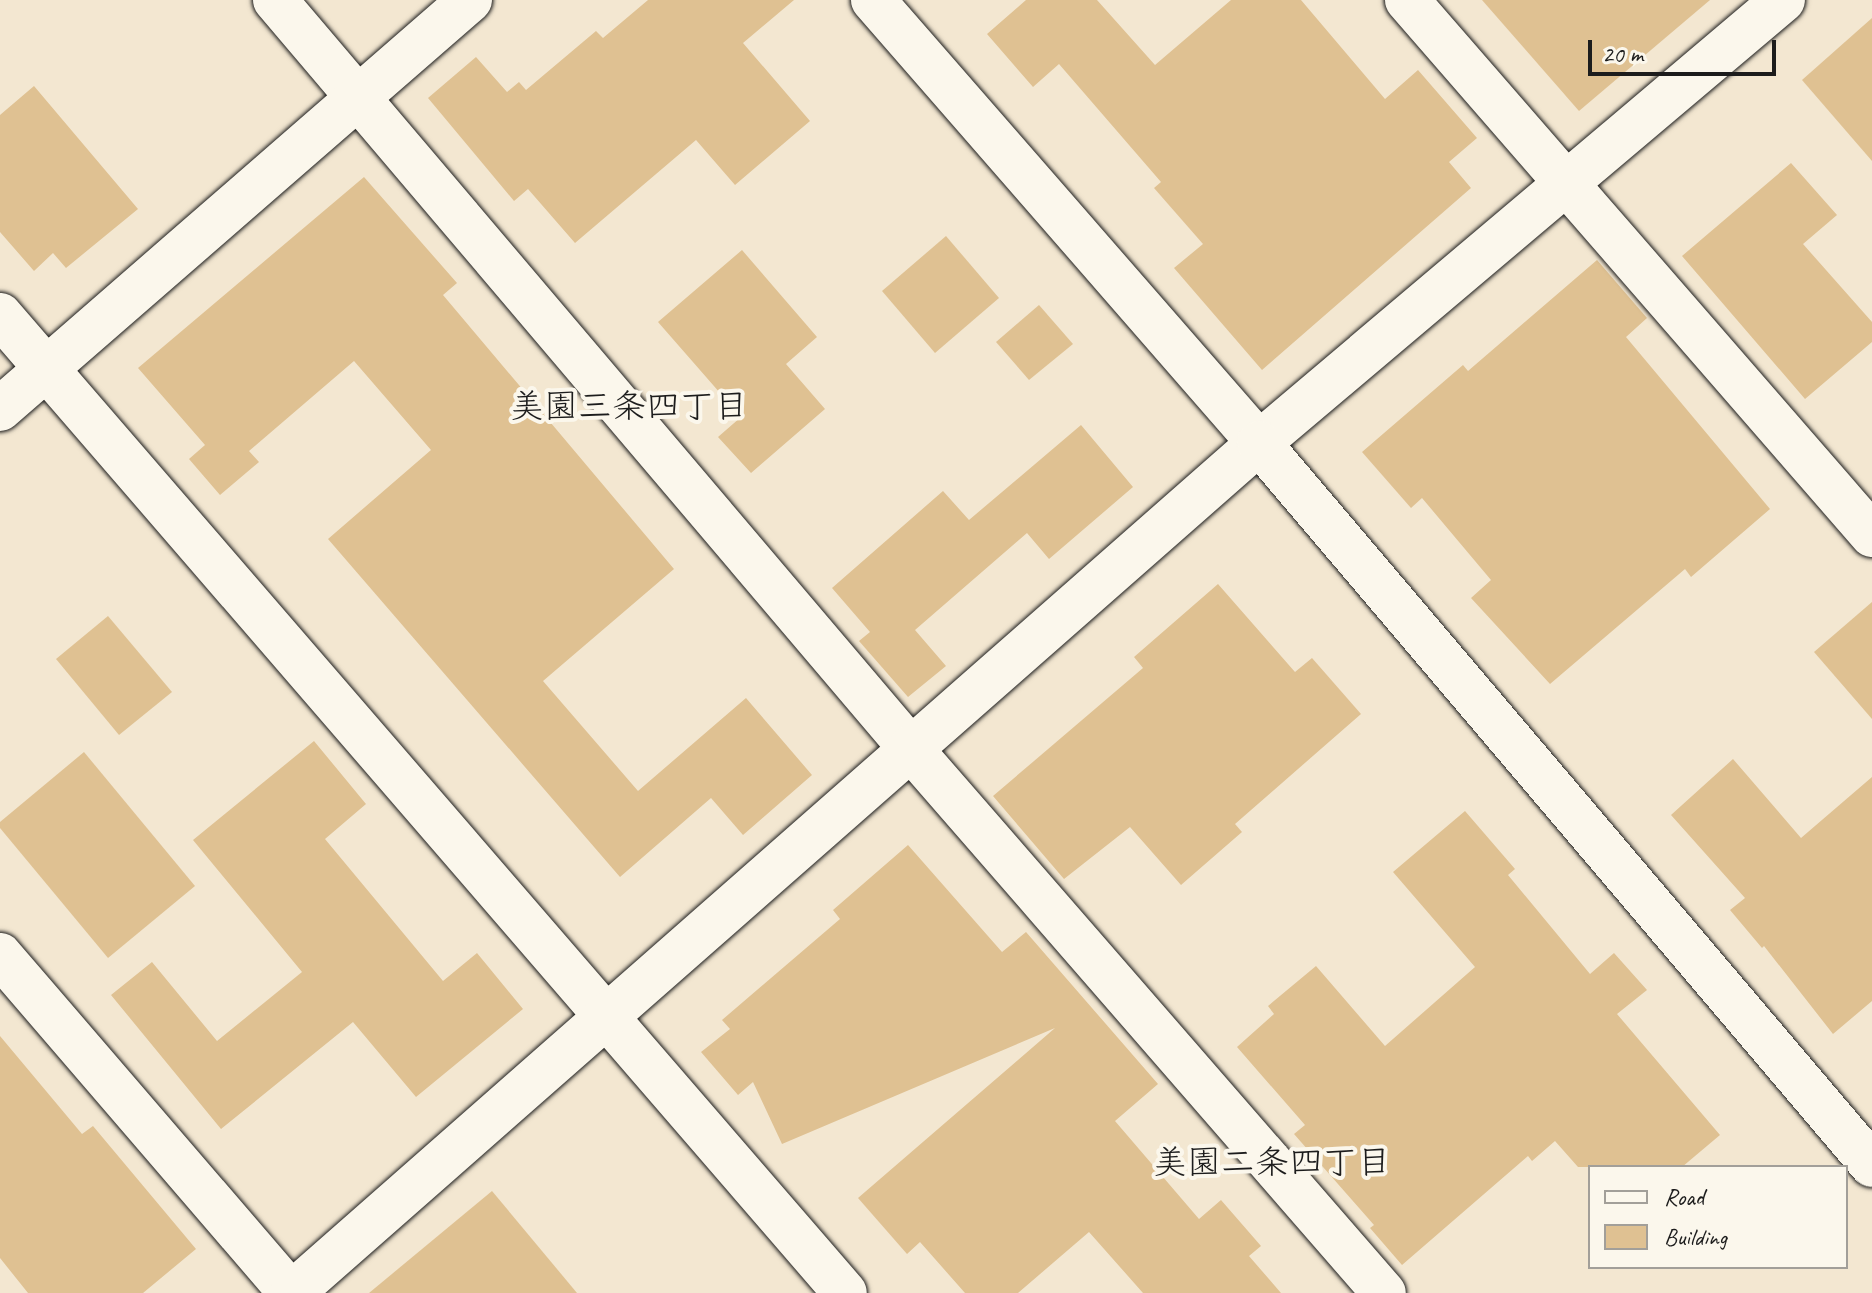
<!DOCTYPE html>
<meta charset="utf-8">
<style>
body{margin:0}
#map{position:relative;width:1872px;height:1293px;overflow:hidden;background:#f3e7d1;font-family:Caveat,"Klee One",sans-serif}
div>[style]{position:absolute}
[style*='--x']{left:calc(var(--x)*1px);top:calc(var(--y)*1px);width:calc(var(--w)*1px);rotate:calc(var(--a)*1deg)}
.building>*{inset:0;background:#dfc192}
.roads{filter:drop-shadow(0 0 2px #1c1c1c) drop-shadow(0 0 2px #1c1c1c)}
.minor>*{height:44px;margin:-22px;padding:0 22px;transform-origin:22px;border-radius:22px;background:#fbf7ec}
.tertiary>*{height:44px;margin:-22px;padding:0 22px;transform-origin:22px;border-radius:22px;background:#fbf7ec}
span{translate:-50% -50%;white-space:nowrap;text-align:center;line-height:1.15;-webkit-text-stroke:8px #fbf7ec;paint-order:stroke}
.neighbourhood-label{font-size:34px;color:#1c1c1c}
.legend{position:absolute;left:1588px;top:1165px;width:260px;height:104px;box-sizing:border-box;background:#fbf7ec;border:2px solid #a29f99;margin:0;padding:10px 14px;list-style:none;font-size:24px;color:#1c1c1c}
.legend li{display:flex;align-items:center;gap:16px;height:40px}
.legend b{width:40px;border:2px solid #a29f99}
.scale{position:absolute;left:1588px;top:40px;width:188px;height:36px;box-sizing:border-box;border:4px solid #1c1c1c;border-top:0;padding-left:10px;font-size:24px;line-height:28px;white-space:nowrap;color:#1c1c1c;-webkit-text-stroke:6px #fbf7ec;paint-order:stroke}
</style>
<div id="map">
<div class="building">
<div style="clip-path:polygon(648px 0,794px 0,743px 43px,810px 121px,735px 185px,696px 140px,575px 243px,528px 189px,514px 201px,428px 98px,476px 57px,507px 92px,519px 82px,526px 90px,596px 31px,603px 38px)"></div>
<div style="clip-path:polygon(1026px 0,1097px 0,1155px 65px,1231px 0,1301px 0,1385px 99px,1418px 70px,1477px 138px,1449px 162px,1471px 188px,1262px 370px,1174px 268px,1203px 244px,1154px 188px,1161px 182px,1059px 64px,1033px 87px,987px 34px)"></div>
<div style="clip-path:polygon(1482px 0,1710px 0,1579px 111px)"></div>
<div style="clip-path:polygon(1872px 18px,1872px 161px,1802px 80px)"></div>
<div style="clip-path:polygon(34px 86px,138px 209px,66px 268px,53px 253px,34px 271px,0 232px,0 115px)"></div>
<div style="clip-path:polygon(1791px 163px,1837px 215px,1803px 244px,1872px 322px,1872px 342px,1805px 399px,1682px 256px)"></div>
<div style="clip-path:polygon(364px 177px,457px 283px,443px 295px,674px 569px,543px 681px,638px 791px,746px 698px,812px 775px,743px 835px,711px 798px,620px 877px,328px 539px,431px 450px,354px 361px,249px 451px,259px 462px,220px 495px,189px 459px,205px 445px,138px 368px)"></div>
<div style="clip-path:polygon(946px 236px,999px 298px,935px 353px,882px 291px)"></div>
<div style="clip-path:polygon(742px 250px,817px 337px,786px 364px,825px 409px,751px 473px,718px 437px,741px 417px,658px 322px)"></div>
<div style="clip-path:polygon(1597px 260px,1647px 318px,1626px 337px,1770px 509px,1691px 577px,1685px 569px,1550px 684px,1471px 598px,1491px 580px,1422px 498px,1411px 508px,1362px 452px,1463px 365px,1468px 371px)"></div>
<div style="clip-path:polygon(1039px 305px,1073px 344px,1029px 380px,996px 342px)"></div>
<div style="clip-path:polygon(1081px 425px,1133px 487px,1049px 559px,1027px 533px,915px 630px,946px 666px,908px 697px,859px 641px,870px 632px,832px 588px,943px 491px,969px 520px)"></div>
<div style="clip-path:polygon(1218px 584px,1295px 672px,1312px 658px,1361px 714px,1235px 824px,1242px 832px,1181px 885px,1130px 827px,1064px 879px,993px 796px,1143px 668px,1134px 657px)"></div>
<div style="clip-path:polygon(1872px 602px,1872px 719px,1814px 652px)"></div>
<div style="clip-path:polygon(108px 616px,172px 692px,119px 735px,56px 659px)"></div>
<div style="clip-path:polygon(314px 741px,366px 804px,325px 839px,443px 981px,477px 953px,523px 1009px,416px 1097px,353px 1022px,221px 1129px,111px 995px,152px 962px,217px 1041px,302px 972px,193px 840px)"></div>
<div style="clip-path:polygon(84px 752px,195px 886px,108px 958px,0 828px,0 822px)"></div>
<div style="clip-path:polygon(1733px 759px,1801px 838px,1872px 777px,1872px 1001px,1833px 1034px,1764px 946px,1762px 948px,1730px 910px,1745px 898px,1671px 815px)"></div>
<div style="clip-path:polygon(1465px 811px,1515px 869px,1508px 875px,1590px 974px,1614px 953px,1647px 990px,1617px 1014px,1720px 1135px,1682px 1167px,1578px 1167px,1555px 1141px,1532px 1161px,1528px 1156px,1402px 1265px,1370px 1228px,1374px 1225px,1294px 1134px,1305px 1125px,1237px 1047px,1274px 1014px,1268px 1006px,1316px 966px,1385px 1046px,1475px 967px,1393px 872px)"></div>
<div style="clip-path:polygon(908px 845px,1002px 952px,1026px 932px,1158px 1084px,1115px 1121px,1199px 1219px,1221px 1200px,1261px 1246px,1249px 1256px,1281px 1293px,1143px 1293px,1089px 1232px,1018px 1293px,965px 1293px,920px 1242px,907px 1254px,858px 1198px,1055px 1028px,782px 1144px,753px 1082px,738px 1095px,701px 1052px,730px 1029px,722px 1020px,840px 919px,833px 910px)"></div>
<div style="clip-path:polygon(0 1036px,82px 1134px,93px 1126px,196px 1249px,143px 1293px,28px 1293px,0 1258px)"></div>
<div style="clip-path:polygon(492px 1191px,577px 1293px,369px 1293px)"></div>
</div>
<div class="roads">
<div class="minor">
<div style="--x:275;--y:0;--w:981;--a:49.67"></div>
<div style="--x:910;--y:748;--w:722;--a:48.99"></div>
<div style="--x:1407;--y:0;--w:709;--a:49"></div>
<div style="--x:0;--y:315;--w:1292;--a:49.17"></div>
<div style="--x:0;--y:409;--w:623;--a:-41.03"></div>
<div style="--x:0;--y:955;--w:446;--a:49.3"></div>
<div style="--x:292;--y:1293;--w:1287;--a:-41.32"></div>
<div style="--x:1259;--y:443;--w:686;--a:-40.21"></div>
</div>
<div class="tertiary">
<div style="--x:873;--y:0;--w:588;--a:48.93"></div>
<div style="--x:1259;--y:443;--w:947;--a:49.67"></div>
</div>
</div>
<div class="neighbourhood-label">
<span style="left:629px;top:406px">美園三条四丁目</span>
<span style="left:1272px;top:1162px">美園二条四丁目</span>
</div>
<ul class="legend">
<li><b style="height:10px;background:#fbf7ec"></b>Road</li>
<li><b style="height:22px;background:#dfc192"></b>Building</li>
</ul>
<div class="scale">20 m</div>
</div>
